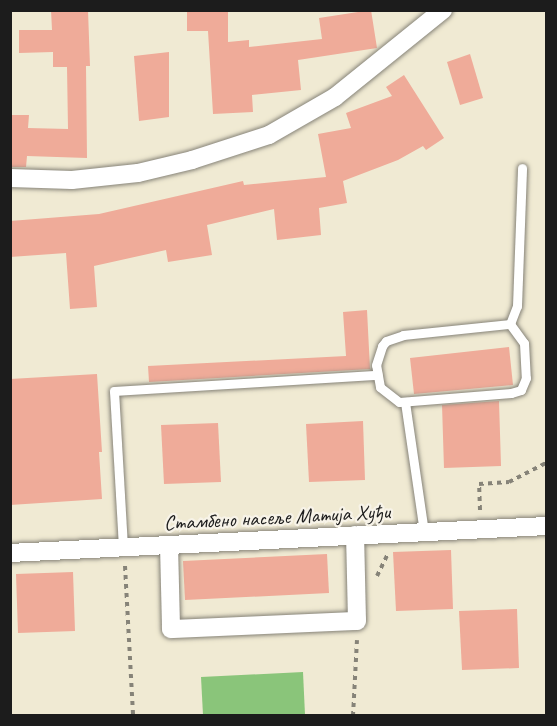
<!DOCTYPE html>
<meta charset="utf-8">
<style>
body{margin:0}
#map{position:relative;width:557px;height:726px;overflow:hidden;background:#f0ead3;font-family:Caveat,sans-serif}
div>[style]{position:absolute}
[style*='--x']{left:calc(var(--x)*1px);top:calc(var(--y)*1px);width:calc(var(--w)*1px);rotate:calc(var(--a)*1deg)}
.green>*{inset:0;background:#8ac57a}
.building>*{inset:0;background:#efab99}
.path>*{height:4px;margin-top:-2px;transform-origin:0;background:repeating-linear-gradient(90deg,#868378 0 4.5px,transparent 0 9px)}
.roads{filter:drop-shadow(0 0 2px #868378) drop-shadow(0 0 2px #868378)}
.lane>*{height:9px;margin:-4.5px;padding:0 4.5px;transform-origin:4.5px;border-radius:4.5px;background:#fff}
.street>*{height:18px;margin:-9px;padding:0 9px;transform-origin:9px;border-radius:9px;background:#fff}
span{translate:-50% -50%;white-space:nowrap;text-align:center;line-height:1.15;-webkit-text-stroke:4.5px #f7f3e8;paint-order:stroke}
.street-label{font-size:21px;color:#1c1c1c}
.frame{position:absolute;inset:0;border:12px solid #1c1c1c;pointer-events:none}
</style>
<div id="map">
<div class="green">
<div style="clip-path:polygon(303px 672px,305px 715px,203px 715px,201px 677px)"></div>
</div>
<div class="building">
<div style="clip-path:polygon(51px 10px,88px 10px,90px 66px,86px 66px,87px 158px,27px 156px,26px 167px,10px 167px,10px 115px,29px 115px,28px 128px,68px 129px,67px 67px,53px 67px,53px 52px,19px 53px,19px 30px,52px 30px)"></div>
<div style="clip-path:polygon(187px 10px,228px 10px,228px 42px,249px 40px,249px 47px,322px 39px,319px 18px,371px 10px,377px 48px,298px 60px,301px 90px,252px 95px,253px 112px,213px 114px,208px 31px,187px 31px)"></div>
<div style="clip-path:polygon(169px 52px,169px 117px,139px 121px,134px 56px)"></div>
<div style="clip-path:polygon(470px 54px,483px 98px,460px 105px,447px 62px)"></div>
<div style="clip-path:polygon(404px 75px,444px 138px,426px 150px,423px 146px,398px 160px,343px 181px,347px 203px,319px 208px,321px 235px,277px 240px,274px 209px,207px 225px,212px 255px,168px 262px,166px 250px,94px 266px,97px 307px,70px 309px,66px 253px,10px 257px,10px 221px,99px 214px,243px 181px,244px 185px,326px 177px,318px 134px,351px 128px,346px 113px,392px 96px,386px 87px)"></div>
<div style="clip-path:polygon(367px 310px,370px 369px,149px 382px,148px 366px,346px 356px,343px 312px)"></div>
<div style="clip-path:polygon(509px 347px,513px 385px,414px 394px,410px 358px)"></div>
<div style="clip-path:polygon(97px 374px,102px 452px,99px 452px,102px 499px,10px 505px,10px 379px)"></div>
<div style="clip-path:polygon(499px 401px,501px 466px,444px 468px,442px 405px)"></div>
<div style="clip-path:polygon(363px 421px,365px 480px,309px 482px,306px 424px)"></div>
<div style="clip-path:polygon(218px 423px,221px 482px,164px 484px,161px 425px)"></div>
<div style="clip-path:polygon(451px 550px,453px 609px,396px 611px,393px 552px)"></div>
<div style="clip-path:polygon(327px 554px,329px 593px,185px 600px,183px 561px)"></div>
<div style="clip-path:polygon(73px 572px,75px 631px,18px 633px,16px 574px)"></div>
<div style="clip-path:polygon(517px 609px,519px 668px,462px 670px,459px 611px)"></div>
</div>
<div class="path">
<div style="--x:480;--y:510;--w:26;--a:-92"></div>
<div style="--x:479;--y:484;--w:30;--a:-4"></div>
<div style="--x:509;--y:482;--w:42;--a:-27.2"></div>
<div style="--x:125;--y:566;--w:150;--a:86.9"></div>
<div style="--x:377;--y:576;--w:25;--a:-64"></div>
<div style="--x:353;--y:716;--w:76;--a:-87"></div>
</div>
<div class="roads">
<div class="lane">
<div style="--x:510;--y:324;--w:24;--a:54"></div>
<div style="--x:524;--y:343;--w:35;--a:87"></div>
<div style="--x:526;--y:378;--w:13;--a:113"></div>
<div style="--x:521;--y:390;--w:10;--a:163"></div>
<div style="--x:511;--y:393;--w:112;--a:175.4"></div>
<div style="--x:399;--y:402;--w:24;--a:-142"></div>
<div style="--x:380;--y:387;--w:22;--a:-100"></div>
<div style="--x:376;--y:365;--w:20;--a:-72"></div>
<div style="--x:382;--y:346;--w:6;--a:-51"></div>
<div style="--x:386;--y:341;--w:18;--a:-19"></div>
<div style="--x:403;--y:335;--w:108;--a:-5.9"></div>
<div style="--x:510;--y:324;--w:19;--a:-69"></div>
<div style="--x:517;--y:306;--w:138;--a:-87.9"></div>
<div style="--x:405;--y:402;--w:131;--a:81.7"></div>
<div style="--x:123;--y:547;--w:156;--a:-93.3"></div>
<div style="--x:114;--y:391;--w:264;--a:-3.5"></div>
</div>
<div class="street">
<div style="--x:10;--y:178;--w:62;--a:1.8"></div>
<div style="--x:72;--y:180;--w:66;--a:-6.1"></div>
<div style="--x:138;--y:173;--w:56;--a:-13.5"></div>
<div style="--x:192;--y:160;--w:81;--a:-18"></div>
<div style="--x:269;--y:135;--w:76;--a:-29.9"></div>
<div style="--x:335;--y:97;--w:139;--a:-38.9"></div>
<div style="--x:169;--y:545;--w:84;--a:88.6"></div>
<div style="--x:171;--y:629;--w:186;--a:-2.5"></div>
<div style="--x:357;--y:621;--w:86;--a:-91.3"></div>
<div style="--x:10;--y:553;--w:537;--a:-2.88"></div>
</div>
</div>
<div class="street-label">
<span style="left:277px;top:517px;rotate:-3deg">Стамбено насеље Матија Хуђи</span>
</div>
<div class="frame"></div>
</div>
